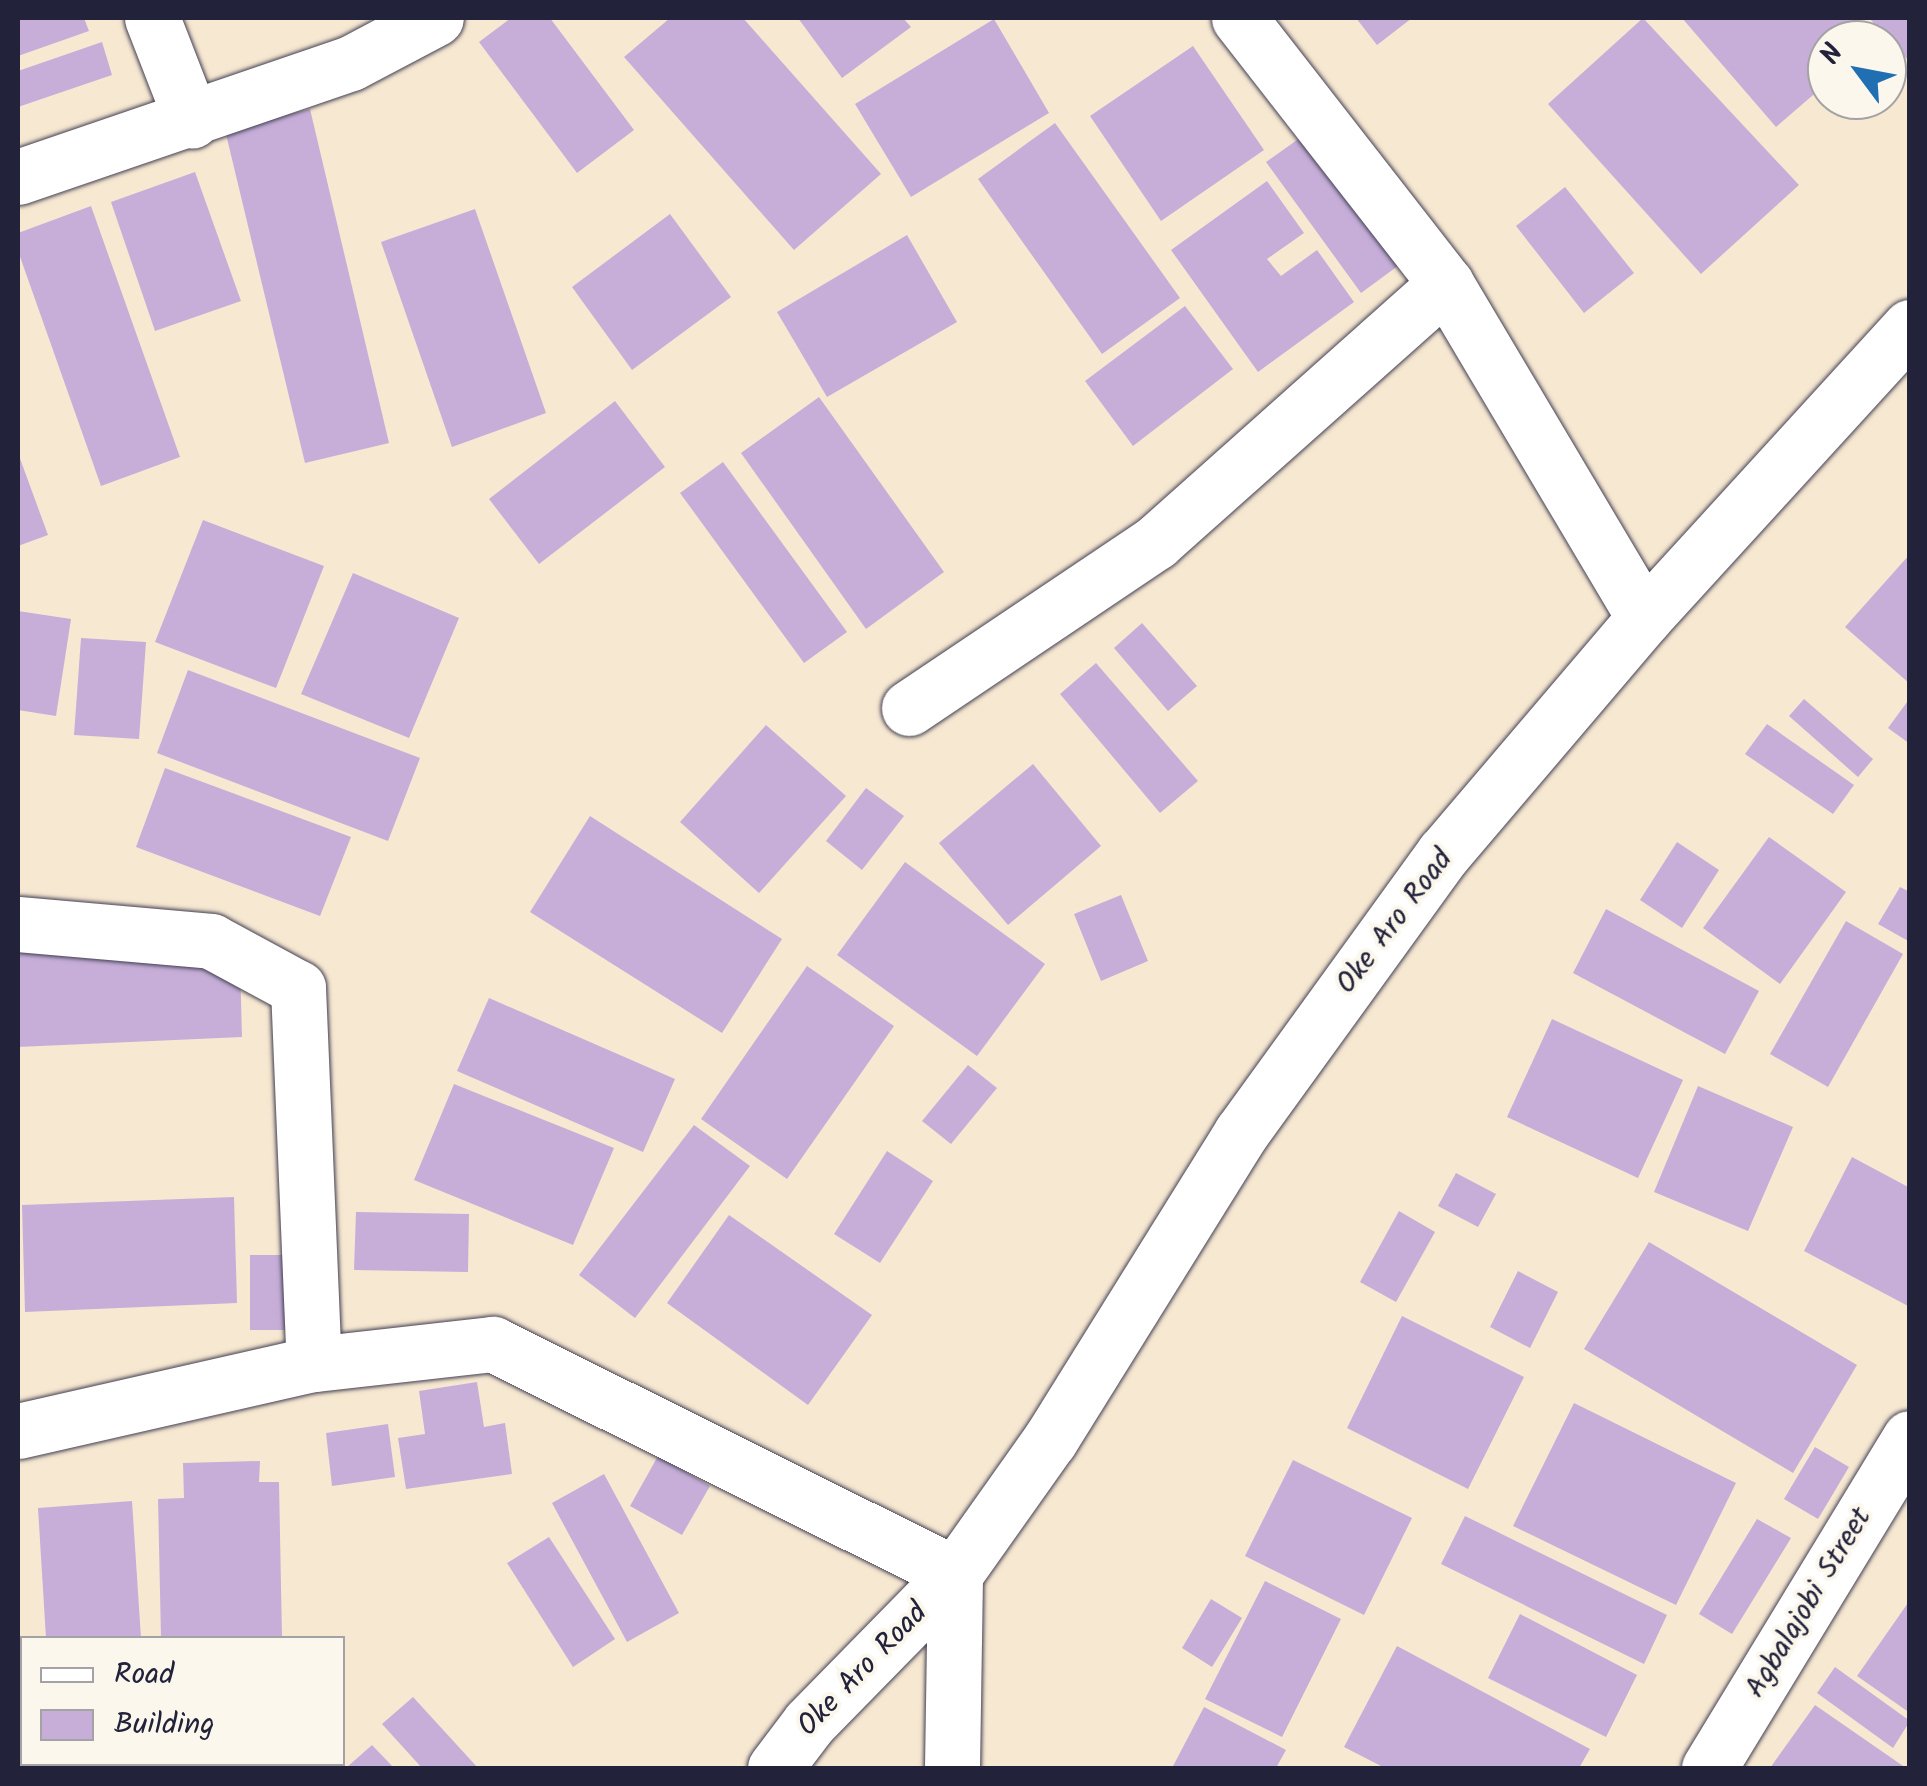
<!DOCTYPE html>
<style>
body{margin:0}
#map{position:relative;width:1927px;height:1786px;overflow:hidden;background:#f7e8d2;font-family:Kalam,sans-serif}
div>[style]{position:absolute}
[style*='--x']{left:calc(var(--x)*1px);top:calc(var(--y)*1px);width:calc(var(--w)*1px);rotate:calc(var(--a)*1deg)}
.building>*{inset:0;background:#c6aed9}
.roads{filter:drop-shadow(0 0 2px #424052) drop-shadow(0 0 2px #424052)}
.street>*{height:55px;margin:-27.5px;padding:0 27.5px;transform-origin:27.5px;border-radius:27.5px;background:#fff}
.secondary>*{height:55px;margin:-27.5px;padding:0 27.5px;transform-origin:27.5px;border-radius:27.5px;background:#fff}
span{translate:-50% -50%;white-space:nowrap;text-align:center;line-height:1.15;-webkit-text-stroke:8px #fbf7ec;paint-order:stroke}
.street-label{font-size:30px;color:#22223b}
.frame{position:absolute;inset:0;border:20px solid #22223b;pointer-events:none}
.legend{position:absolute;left:20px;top:1636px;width:325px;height:130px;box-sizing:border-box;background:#fbf7ec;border:2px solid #a4a2a5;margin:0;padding:12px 18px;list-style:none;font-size:30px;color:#22223b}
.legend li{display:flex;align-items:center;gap:20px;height:50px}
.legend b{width:50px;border:2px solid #a4a2a5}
.north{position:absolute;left:1807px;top:20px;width:100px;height:100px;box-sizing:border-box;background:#fbf7ec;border:2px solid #a4a2a5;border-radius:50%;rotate:302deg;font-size:28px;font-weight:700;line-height:40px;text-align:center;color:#22223b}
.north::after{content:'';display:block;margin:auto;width:35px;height:45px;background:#1f6fb2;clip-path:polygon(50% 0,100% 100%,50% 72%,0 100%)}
</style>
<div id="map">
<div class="building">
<div style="clip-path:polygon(18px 18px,84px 18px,89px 31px,18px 56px)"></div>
<div style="clip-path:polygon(511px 18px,550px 18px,634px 130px,577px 173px,479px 42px)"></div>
<div style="clip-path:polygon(670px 18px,743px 18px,881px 174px,794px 250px,624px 57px)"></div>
<div style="clip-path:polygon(798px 18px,903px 18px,911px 27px,842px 78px)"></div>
<div style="clip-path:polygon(1356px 18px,1412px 18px,1377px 45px)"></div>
<div style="clip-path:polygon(1643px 18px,1799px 185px,1701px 274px,1548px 104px)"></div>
<div style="clip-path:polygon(1682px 18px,1854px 18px,1874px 40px,1827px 40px,1827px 83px,1776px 127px)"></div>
<div style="clip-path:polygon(1869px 18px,1910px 18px,1910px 62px)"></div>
<div style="clip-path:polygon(994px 19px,1049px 113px,911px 197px,855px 104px)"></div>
<div style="clip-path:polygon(102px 42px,112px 75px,18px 107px,18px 71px)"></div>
<div style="clip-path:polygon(1193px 46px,1264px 150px,1161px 221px,1090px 116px)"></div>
<div style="clip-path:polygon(310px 109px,389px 443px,305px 463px,225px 130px)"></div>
<div style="clip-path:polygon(1055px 123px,1180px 298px,1102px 354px,978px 179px)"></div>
<div style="clip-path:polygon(1311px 130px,1406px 260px,1361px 293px,1266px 162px)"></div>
<div style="clip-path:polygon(195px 172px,241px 301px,155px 331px,111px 202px)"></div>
<div style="clip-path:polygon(1267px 181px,1304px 233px,1267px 259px,1281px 276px,1317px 250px,1354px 302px,1258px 372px,1171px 250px)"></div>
<div style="clip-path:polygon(1565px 187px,1634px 273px,1584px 313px,1516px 226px)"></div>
<div style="clip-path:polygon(91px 206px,180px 457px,101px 486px,18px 251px,18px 233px)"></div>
<div style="clip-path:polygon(475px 209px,546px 413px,452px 447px,381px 242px)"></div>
<div style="clip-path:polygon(670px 214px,731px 297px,632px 370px,572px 287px)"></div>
<div style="clip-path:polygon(907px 235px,957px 322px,827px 397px,777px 312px)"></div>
<div style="clip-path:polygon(1185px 306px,1233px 369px,1133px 446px,1085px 381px)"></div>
<div style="clip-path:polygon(819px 397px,944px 572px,866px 629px,741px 453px)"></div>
<div style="clip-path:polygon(615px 401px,665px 467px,539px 564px,489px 499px)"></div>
<div style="clip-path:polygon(18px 453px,48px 535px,18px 546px)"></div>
<div style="clip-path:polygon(723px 462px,847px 632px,804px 663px,680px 493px)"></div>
<div style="clip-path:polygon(203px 520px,324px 566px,276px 688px,155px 642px)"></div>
<div style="clip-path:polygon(1910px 554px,1910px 684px,1845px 627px)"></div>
<div style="clip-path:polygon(353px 573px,459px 618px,409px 738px,301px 694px)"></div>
<div style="clip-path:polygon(18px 611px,71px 619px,56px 716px,18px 710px)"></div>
<div style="clip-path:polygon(1142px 623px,1197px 686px,1168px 711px,1114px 648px)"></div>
<div style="clip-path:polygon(81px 638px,146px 642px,139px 739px,74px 735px)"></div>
<div style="clip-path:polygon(1096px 663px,1198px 781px,1160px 813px,1060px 694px)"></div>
<div style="clip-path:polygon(188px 670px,420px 758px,388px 841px,157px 753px)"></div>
<div style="clip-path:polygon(1910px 698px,1910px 744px,1888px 728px)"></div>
<div style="clip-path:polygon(1804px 699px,1873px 759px,1858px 777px,1789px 716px)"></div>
<div style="clip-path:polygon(1767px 724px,1854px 785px,1833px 814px,1745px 754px)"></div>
<div style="clip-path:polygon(766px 725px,846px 796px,759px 893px,680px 822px)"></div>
<div style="clip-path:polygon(1033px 764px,1101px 846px,1008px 925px,939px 843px)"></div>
<div style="clip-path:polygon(165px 768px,351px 837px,320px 916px,136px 847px)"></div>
<div style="clip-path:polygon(866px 788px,904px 816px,862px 870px,826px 841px)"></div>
<div style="clip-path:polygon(590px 816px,782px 939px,722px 1033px,530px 912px)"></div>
<div style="clip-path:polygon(1769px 837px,1846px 892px,1780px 984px,1703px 928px)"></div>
<div style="clip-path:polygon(1677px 842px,1719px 870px,1682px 928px,1640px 900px)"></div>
<div style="clip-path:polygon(905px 862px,1045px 964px,977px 1056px,837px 955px)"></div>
<div style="clip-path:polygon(1900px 887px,1910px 892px,1910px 942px,1878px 924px)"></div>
<div style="clip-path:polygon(1121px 895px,1148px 961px,1101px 981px,1074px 914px)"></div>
<div style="clip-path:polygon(1606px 909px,1759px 991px,1725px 1054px,1573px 973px)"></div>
<div style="clip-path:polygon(1846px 921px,1903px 954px,1828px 1087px,1770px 1054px)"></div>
<div style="clip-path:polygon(239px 927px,242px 1037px,18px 1047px,18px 937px)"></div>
<div style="clip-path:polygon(807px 966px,894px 1026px,787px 1179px,701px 1119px)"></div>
<div style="clip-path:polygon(489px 998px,675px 1079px,643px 1152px,457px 1071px)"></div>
<div style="clip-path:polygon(1552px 1019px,1683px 1080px,1638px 1178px,1507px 1117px)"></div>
<div style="clip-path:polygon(968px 1065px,997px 1088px,951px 1144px,922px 1121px)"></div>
<div style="clip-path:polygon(454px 1084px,614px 1148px,573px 1245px,414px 1180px)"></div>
<div style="clip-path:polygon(1698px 1086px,1793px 1127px,1748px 1231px,1654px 1192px)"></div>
<div style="clip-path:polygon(694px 1125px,750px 1166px,635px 1318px,579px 1275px)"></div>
<div style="clip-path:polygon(887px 1151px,933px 1181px,880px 1263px,834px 1234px)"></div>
<div style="clip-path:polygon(1852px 1157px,1910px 1188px,1910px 1307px,1804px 1251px)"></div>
<div style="clip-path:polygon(1456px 1173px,1496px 1194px,1478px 1227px,1438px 1206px)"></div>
<div style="clip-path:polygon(234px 1197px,237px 1303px,25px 1312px,22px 1205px)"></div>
<div style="clip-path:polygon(1399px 1211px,1435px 1232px,1396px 1302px,1360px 1282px)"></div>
<div style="clip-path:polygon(356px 1212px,469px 1214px,468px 1272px,354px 1270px)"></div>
<div style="clip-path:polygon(729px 1215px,872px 1315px,808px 1405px,667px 1303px)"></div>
<div style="clip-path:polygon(1649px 1242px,1857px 1365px,1793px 1473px,1584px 1349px)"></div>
<div style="clip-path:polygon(250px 1255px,290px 1255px,290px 1330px,250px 1330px)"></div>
<div style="clip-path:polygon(1518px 1271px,1558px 1292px,1530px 1348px,1490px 1327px)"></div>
<div style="clip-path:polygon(1402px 1316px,1524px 1377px,1468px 1489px,1347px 1428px)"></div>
<div style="clip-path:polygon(477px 1382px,484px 1427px,505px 1423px,512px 1474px,406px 1489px,398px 1438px,425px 1434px,419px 1391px)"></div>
<div style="clip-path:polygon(1574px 1403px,1736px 1483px,1676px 1605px,1513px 1526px)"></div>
<div style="clip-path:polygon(388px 1424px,395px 1477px,332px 1486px,326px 1433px)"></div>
<div style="clip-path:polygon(1815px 1447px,1849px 1467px,1818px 1519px,1784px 1499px)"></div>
<div style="clip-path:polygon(658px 1456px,710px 1486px,682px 1535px,630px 1506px)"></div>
<div style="clip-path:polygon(1293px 1460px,1412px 1518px,1364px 1615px,1245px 1556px)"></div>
<div style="clip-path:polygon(260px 1461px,259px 1482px,279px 1482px,282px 1638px,161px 1638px,158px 1499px,184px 1498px,183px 1463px)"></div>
<div style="clip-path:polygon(604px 1474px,679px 1613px,627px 1642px,552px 1503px)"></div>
<div style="clip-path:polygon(132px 1501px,141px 1638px,46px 1638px,38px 1508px)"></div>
<div style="clip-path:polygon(1465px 1516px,1667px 1615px,1644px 1664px,1441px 1564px)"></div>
<div style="clip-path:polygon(1757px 1519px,1791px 1538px,1732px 1634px,1699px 1614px)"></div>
<div style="clip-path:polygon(549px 1537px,615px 1639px,573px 1667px,507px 1563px)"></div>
<div style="clip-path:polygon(1265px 1581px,1341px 1619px,1282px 1737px,1205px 1699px)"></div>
<div style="clip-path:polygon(1211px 1599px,1242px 1618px,1212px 1667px,1182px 1648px)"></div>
<div style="clip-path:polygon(1910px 1600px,1910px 1713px,1857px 1676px)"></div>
<div style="clip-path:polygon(1520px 1614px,1637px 1675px,1606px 1737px,1488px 1678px)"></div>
<div style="clip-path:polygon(1397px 1646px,1590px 1749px,1579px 1768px,1385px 1768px,1344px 1747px)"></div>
<div style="clip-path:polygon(1835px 1667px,1910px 1721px,1893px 1748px,1817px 1693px)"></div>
<div style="clip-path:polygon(413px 1697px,478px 1768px,422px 1768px,382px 1724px)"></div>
<div style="clip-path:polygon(1815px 1705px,1906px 1768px,1770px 1768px)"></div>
<div style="clip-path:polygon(1204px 1707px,1286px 1750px,1276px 1768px,1172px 1768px)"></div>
<div style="clip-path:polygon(18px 1710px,22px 1764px,32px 1768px,18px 1768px)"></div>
<div style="clip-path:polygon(372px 1745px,394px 1768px,346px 1768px)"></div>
</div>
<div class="roads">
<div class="street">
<div style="--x:152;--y:18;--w:110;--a:68.8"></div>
<div style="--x:1239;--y:18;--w:337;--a:52.1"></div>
<div style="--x:1446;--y:284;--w:388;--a:59.3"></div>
<div style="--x:18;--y:177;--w:352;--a:-18.9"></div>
<div style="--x:351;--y:63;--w:96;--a:-27.9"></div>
<div style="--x:909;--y:708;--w:298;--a:-33.9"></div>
<div style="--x:1156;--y:542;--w:388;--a:-41.7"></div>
<div style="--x:18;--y:924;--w:194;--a:5"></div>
<div style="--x:211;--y:941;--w:99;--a:28.4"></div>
<div style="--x:298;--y:988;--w:376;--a:87.6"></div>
<div style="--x:18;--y:1431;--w:303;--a:-12.8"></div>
<div style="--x:314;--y:1364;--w:180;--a:-6.4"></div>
<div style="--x:493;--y:1344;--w:516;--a:26.47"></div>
<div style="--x:1709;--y:1768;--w:386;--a:-58.7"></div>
</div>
<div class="secondary">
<div style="--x:775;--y:1768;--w:56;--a:-52.9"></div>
<div style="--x:809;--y:1723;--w:209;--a:-45.6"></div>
<div style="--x:955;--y:1574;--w:164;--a:-54.7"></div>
<div style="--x:1050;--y:1440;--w:362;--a:-58.1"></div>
<div style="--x:1241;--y:1133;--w:346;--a:-54.1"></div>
<div style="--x:1444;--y:853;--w:309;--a:-49.6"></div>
<div style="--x:1644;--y:618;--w:394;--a:-47.6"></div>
<div style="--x:952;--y:1768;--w:194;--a:-89.1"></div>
</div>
</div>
<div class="street-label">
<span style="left:1395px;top:922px;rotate:-53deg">Oke Aro Road</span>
<span style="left:1809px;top:1603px;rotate:-59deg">Agbalajobi Street</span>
<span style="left:863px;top:1670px;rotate:-46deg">Oke Aro Road</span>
</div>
<div class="frame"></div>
<ul class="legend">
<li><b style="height:12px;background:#fff"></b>Road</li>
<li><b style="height:28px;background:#c6aed9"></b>Building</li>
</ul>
<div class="north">N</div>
</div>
